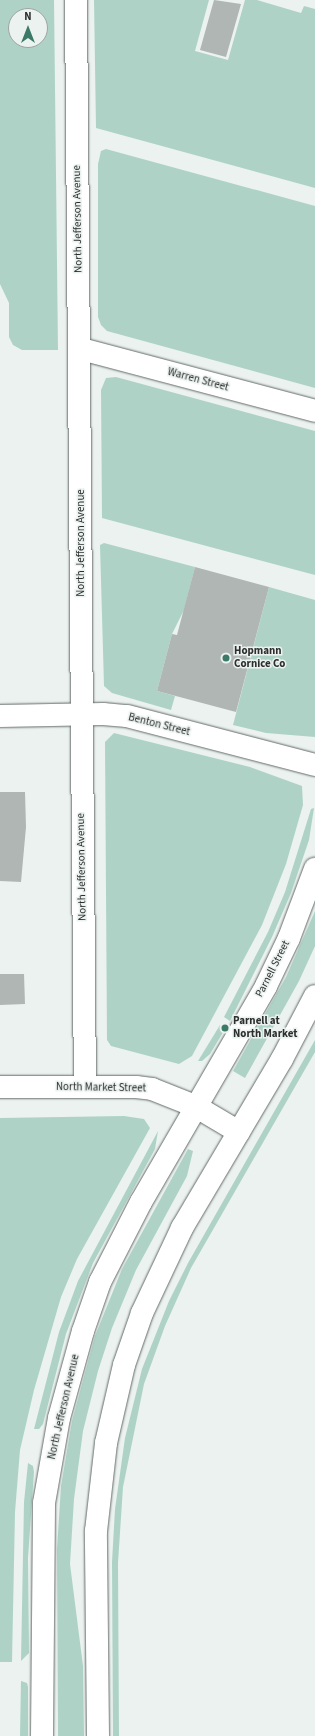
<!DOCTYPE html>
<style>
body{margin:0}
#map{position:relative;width:315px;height:1736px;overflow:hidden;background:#ebf2ef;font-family:"Source Sans 3",sans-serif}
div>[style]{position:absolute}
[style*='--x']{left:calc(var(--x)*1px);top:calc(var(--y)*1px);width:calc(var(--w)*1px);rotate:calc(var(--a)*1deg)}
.green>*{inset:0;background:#aed3c6}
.building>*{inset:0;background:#afb6b4}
.roads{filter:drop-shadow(0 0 1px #636a67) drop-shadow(0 0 1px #636a67)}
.minor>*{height:22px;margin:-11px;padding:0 11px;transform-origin:11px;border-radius:11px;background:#fff}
.major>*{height:22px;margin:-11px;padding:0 11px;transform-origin:11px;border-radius:11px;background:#fff}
.dots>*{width:11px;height:11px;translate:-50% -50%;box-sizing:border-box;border:2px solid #ebf2ef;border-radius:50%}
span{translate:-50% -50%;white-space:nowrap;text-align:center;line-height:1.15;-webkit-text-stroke:3px #ebf2ef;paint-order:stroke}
.street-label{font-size:11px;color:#2c2f2e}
.poi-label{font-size:11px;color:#2c2f2e;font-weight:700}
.left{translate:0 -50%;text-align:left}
.north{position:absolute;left:8px;top:8px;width:40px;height:40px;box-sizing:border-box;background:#ebf2ef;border:1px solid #9fa4a2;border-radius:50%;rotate:0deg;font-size:11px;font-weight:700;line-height:16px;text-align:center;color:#2c2f2e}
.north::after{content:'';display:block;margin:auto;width:14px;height:18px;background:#3b7a67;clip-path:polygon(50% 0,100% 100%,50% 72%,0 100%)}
</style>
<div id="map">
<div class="green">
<div style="clip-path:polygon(evenodd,0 0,54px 0,58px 350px,22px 350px,13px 345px,9px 337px,9px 303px,0 284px,0 0,16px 16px,40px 16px,40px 40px,16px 40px,16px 16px)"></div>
<div style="clip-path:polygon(94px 0,209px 0,195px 51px,228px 60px,245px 0,257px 0,301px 13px,304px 6px,315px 9px,315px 188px,96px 128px)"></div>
<div style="clip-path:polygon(106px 149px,315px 206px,315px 388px,107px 331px,101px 325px,98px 317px,98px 164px,101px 151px)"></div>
<div style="clip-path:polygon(116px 377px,315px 431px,315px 575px,102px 518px,101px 390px,106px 378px)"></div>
<div style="clip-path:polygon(104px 543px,195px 567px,184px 610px,172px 634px,157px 691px,175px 696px,171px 710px,112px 693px,104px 686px,100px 545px)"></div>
<div style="clip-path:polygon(269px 587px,315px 600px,315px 737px,266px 733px,233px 725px)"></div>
<div style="clip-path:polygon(114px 733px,250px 767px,302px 786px,303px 805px,286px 864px,262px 925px,192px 1056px,179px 1064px,111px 1046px,107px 1040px,105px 742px)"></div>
<div style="clip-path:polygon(314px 808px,309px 840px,291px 893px,272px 937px,230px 1021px,224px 1017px,268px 932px,285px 892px,311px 809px)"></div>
<div style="clip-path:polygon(315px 911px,315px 946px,299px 981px,245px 1078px,233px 1071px,286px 977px)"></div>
<div style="clip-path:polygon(220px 1025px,225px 1029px,210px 1054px,202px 1061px,198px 1061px)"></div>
<div style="clip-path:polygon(315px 1040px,315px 1052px,191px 1268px,165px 1326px,144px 1384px,123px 1487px,118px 1563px,119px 1736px,113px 1736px,112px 1562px,115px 1509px,125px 1438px,142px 1369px,169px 1301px,188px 1263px)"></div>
<div style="clip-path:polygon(124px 1116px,144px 1119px,150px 1128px,77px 1259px,61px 1297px,34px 1390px,20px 1450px,15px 1512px,12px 1662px,0 1662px,0 1118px)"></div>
<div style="clip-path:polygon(158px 1131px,155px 1149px,93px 1263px,66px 1334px,43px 1424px,39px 1429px,34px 1429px,59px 1332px,78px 1281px)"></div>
<div style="clip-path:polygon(188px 1149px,193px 1151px,187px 1176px,136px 1270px,112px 1328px,98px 1371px,83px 1431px,74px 1499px,70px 1564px,83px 1666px,84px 1736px,58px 1736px,57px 1549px,61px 1486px,72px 1421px,95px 1336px,122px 1269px)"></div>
<div style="clip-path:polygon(28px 1463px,33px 1466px,34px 1472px,28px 1558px,29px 1653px,21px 1661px,24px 1502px)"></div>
<div style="clip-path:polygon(21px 1681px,27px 1683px,28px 1687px,28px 1736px,20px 1736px)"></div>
</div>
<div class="building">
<div style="clip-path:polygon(214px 0,241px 4px,226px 57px,200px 50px)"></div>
<div style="clip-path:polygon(195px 567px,269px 587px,236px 712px,157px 691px,172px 634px,177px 635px)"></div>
<div style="clip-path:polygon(0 792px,25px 792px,26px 827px,21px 882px,0 881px)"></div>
<div style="clip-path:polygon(0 974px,24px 974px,25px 1004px,0 1005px)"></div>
</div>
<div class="roads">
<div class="minor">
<div style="--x:76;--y:0;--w:1087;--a:89.53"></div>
<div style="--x:81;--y:349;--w:242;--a:14.8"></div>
<div style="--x:0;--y:716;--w:103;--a:-1.1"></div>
<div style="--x:103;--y:714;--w:24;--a:5"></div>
<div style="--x:127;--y:716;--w:194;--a:14.6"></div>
<div style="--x:0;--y:1087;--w:136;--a:0"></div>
<div style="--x:136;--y:1087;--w:16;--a:7"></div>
<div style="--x:152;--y:1089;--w:46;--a:21.6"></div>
<div style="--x:195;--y:1106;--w:51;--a:30.6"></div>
</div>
<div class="major">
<div style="--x:42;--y:1736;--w:233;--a:-89.5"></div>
<div style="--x:44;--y:1503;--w:86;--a:-80"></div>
<div style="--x:59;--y:1418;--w:90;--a:-74.6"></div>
<div style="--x:83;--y:1331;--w:52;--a:-70.9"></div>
<div style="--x:100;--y:1282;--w:90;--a:-62.9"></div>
<div style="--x:141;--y:1202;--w:250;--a:-59.9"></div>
<div style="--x:266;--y:986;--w:53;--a:-64.4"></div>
<div style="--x:289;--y:938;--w:74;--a:-69.4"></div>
<div style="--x:98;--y:1736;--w:205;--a:-90.6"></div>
<div style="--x:96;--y:1531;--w:89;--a:-83.5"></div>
<div style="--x:106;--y:1443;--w:80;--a:-77"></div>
<div style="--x:124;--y:1365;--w:55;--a:-70.9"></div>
<div style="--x:142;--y:1313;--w:94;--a:-64.8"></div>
<div style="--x:182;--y:1228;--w:196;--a:-59.4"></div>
<div style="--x:282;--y:1059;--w:71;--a:-62.4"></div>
</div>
</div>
<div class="dots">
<div style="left:226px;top:658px;background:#3b7a67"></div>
<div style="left:225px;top:1028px;background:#3b7a67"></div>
</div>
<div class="street-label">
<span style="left:78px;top:219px;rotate:-91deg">North Jefferson Avenue</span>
<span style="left:198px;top:380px;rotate:15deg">Warren Street</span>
<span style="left:81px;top:543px;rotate:-90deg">North Jefferson Avenue</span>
<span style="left:159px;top:725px;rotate:14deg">Benton Street</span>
<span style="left:82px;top:867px;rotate:-91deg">North Jefferson Avenue</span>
<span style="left:273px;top:969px;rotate:-63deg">Parnell Street</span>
<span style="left:101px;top:1088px;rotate:1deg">North Market Street</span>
<span style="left:64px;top:1407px;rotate:-77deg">North Jefferson Avenue</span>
</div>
<div class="poi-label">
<span class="left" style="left:234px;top:658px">Hopmann<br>Cornice Co</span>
<span class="left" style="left:233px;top:1028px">Parnell at<br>North Market</span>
</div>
<div class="north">N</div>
</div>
